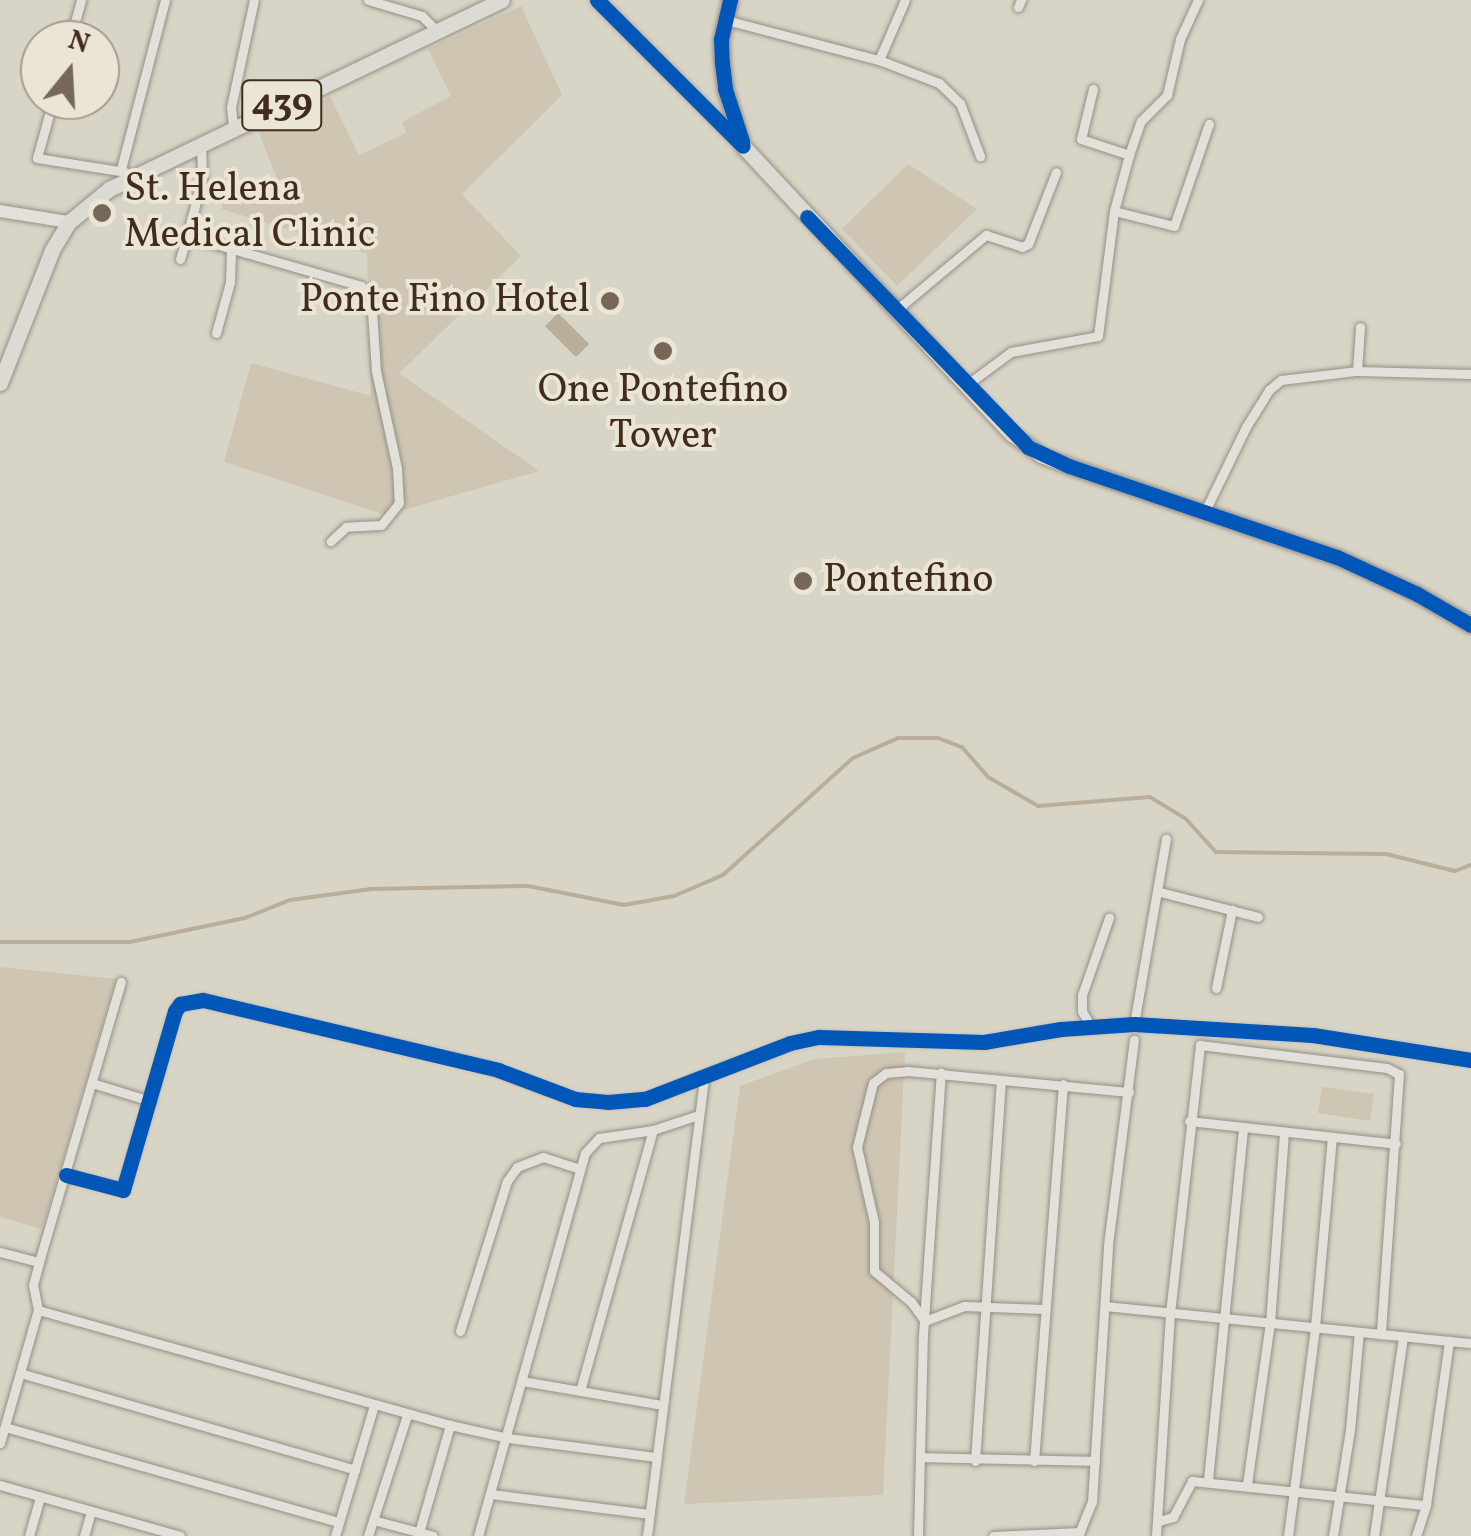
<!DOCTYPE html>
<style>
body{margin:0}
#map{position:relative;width:1471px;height:1536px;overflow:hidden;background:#d8d4c6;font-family:Vollkorn,serif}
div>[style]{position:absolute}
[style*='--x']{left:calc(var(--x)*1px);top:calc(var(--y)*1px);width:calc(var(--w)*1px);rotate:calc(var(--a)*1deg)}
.green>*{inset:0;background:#cec6b2}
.water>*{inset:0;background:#b8ae9a}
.stream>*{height:4px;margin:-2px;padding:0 2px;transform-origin:2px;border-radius:2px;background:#b8ae9a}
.roads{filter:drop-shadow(0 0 2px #958f85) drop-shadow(0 0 2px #958f85)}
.street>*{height:9px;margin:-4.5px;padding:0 4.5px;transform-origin:4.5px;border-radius:4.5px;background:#e2e0d9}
.secondary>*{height:12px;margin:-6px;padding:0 6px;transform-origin:6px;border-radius:6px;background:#e2e0d9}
.primary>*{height:15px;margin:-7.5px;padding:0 7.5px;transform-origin:7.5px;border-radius:7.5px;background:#dddad3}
.cycleway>*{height:15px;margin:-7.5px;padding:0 7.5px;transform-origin:7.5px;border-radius:7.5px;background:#0057b8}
.dots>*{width:28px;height:28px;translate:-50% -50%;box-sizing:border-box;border:5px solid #ebe5d5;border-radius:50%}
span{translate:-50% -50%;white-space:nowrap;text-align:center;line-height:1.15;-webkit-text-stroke:8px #ebe5d5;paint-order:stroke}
.shield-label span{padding:2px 8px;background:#ebe5d5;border:2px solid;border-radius:8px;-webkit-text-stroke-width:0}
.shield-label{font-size:38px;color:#422c1b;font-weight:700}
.poi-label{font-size:40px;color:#422c1b}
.left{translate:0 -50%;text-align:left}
.right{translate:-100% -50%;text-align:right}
.north{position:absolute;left:20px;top:20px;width:100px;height:100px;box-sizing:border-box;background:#ebe5d5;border:2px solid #a79b8b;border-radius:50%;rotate:18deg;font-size:28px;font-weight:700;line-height:40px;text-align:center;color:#422c1b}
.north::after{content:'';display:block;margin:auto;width:35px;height:45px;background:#766757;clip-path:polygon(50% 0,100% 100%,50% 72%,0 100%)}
</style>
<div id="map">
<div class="green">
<div style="clip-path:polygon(521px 6px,562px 95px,462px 194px,521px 256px,399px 373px,539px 471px,386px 515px,224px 462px,251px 363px,371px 396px,367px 254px,222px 209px,225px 196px,277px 178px,258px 131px,330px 97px,359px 155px,406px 133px,402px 122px,451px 96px,428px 49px)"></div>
<div style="clip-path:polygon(908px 164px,977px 209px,897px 286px,842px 229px)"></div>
<div style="clip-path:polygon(0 967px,116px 979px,42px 1229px,0 1217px)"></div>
<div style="clip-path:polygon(905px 1052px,883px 1495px,684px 1504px,740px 1086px,815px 1059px)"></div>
<div style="clip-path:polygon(1322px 1087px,1374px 1094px,1370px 1121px,1318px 1113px)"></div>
</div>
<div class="water">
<div style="clip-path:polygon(558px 313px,589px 344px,576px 357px,545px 326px)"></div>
</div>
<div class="stream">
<div style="--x:0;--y:942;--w:130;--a:0"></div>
<div style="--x:130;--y:942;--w:117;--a:-11.8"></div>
<div style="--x:245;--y:918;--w:48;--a:-21.8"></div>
<div style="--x:290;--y:900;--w:82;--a:-7.7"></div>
<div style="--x:371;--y:889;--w:157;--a:-1.1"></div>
<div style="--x:528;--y:886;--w:98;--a:11.2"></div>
<div style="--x:624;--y:905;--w:51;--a:-10.2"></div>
<div style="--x:674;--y:896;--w:53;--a:-23.2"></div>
<div style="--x:723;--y:875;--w:175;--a:-42"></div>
<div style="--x:853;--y:758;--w:49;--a:-24"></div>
<div style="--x:898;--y:738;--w:40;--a:0"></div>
<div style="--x:938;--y:738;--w:26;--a:21"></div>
<div style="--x:962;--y:747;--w:40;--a:49"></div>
<div style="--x:988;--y:777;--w:58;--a:30.1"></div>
<div style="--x:1038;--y:806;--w:112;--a:-4.6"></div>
<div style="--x:1150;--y:797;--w:42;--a:31.4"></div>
<div style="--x:1186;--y:819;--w:45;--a:47.7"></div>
<div style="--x:1216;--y:852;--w:170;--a:0.7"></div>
<div style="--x:1386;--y:854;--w:71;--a:13.8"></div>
<div style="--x:1455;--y:871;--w:17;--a:-21"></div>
</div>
<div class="roads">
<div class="street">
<div style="--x:368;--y:0;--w:56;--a:16.5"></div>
<div style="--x:422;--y:16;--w:21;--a:45"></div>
<div style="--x:1018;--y:7;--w:8;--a:-67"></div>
<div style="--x:726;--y:20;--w:158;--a:14.7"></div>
<div style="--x:879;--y:60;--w:64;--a:21"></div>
<div style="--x:939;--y:83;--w:29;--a:44"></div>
<div style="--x:960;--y:103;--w:57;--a:69.3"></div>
<div style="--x:70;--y:40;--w:41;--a:-74.6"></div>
<div style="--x:879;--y:60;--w:65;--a:-66.6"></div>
<div style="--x:1093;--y:89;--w:51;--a:103.5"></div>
<div style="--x:1081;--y:139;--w:51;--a:18.4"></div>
<div style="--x:53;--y:100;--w:60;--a:105.4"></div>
<div style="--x:37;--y:158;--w:89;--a:9"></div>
<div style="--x:233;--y:126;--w:19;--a:-96"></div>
<div style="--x:231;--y:107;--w:109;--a:-77.9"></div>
<div style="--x:201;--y:145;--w:34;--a:88"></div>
<div style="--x:202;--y:179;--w:59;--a:104.7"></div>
<div style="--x:187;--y:236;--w:181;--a:16"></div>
<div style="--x:361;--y:286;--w:14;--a:45"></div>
<div style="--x:371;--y:296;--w:75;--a:86.2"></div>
<div style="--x:376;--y:371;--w:99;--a:77.8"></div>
<div style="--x:397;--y:468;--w:35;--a:87"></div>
<div style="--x:399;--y:503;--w:28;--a:129"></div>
<div style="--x:381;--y:525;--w:35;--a:177"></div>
<div style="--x:346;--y:527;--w:21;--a:137"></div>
<div style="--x:121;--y:169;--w:175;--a:-75.4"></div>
<div style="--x:1114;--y:211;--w:62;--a:14"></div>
<div style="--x:1174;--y:226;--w:108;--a:-71.1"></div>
<div style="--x:180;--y:259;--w:24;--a:-73"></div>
<div style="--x:895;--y:311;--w:119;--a:-39.9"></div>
<div style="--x:986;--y:235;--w:38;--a:18"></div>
<div style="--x:1022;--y:247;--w:7;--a:-27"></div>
<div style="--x:1028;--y:244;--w:77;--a:-68.7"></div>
<div style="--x:216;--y:333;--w:53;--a:-74.6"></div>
<div style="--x:230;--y:282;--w:34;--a:-88"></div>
<div style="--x:1357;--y:371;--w:44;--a:-86.1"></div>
<div style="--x:965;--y:386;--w:57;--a:-36.5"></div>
<div style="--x:1011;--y:352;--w:88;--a:-10.4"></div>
<div style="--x:1098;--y:336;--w:126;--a:-82.7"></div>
<div style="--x:1114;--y:211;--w:58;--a:-75"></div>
<div style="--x:1129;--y:155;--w:36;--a:-71"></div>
<div style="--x:1141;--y:121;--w:37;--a:-45"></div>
<div style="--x:1167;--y:95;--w:57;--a:-76.9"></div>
<div style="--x:1180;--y:39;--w:43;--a:-65.2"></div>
<div style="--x:1206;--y:509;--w:91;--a:-64"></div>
<div style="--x:1246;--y:427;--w:44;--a:-58.1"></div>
<div style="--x:1269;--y:390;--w:16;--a:-40"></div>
<div style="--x:1281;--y:380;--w:77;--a:-6.8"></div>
<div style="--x:1357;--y:371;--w:114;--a:1.5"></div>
<div style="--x:1160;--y:892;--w:101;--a:14.3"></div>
<div style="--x:1216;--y:988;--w:80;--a:-78.4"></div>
<div style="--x:1134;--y:1024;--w:188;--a:-80.2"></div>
<div style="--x:1090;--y:1025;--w:16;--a:-120"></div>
<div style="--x:1082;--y:1011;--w:16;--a:-90"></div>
<div style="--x:1082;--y:995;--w:82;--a:-70.7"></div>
<div style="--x:92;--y:1083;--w:61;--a:17.2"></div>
<div style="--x:1189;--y:1121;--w:208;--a:6.3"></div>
<div style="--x:66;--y:1175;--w:59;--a:14.7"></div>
<div style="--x:123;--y:1190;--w:186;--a:-73.8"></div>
<div style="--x:175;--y:1011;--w:9;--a:-54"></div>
<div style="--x:180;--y:1004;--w:23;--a:-10"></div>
<div style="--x:203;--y:1000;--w:303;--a:13.3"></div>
<div style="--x:498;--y:1070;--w:82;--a:20.6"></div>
<div style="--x:575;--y:1099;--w:33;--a:5"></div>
<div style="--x:608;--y:1102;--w:37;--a:-5"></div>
<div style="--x:645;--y:1099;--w:155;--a:-21.1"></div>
<div style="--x:790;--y:1043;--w:30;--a:-12"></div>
<div style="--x:819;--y:1037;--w:165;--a:1.7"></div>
<div style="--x:984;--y:1042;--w:78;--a:-9.6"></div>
<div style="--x:1061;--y:1029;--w:73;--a:-3.9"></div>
<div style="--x:1134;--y:1024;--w:179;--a:3.5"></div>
<div style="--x:1313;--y:1035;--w:160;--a:9"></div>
<div style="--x:0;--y:1252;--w:40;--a:14.4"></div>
<div style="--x:1105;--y:1306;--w:366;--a:5.8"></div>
<div style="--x:1043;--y:1309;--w:79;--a:-177.8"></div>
<div style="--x:964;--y:1306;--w:42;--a:159"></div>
<div style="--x:925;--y:1321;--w:24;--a:-126"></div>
<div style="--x:911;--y:1302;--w:48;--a:-140"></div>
<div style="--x:874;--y:1271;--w:49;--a:-90"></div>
<div style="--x:874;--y:1222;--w:77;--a:-102.8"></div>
<div style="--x:857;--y:1147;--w:66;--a:-76"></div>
<div style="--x:873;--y:1083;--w:16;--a:-38"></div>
<div style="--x:886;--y:1073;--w:21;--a:-5"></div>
<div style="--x:907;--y:1071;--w:223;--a:5.4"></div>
<div style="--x:38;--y:1310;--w:428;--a:15.6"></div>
<div style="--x:450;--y:1425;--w:59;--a:12.6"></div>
<div style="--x:508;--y:1438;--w:149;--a:7.3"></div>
<div style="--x:460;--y:1331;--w:157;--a:-72.6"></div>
<div style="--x:507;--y:1181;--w:17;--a:-54"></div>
<div style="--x:517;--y:1167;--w:28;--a:-21"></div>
<div style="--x:543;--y:1157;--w:39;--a:18"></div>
<div style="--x:20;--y:1373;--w:349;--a:16.1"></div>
<div style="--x:522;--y:1381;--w:143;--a:9.7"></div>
<div style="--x:580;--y:1391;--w:271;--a:-74.4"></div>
<div style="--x:5;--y:1427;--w:347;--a:15.9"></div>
<div style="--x:0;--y:1443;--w:138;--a:-74.1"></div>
<div style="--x:38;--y:1310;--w:25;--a:-101"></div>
<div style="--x:33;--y:1285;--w:24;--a:-75"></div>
<div style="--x:39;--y:1262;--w:292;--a:-73.7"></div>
<div style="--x:920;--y:1457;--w:175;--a:1.3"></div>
<div style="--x:975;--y:1461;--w:381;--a:-86.1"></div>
<div style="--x:1034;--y:1461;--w:378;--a:-85.6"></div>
<div style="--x:1208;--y:1480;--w:355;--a:-84.3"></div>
<div style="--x:1247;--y:1484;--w:163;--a:-81.9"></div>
<div style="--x:1270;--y:1323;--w:192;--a:-85.8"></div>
<div style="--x:0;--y:1485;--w:187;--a:15.8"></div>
<div style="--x:491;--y:1494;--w:160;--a:7.2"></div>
<div style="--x:373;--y:1520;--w:62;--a:14.9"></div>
<div style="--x:1159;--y:1521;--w:15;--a:-16"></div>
<div style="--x:1173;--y:1517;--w:41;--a:-62.2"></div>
<div style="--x:1192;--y:1481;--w:235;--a:5.9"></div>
<div style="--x:29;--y:1536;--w:41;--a:-74.2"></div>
<div style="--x:84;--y:1536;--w:26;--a:-74"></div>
<div style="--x:335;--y:1536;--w:137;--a:-73.4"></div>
<div style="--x:368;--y:1536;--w:127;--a:-72.1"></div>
<div style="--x:418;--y:1536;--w:116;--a:-73.9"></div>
<div style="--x:478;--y:1536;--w:398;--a:-74.4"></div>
<div style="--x:585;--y:1153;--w:21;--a:-47"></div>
<div style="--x:599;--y:1138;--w:55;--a:-8.4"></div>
<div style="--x:653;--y:1130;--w:47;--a:-18.4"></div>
<div style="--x:647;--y:1536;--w:462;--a:-82.9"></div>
<div style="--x:918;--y:1536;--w:201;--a:-88.6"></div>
<div style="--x:923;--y:1335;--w:263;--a:-86.1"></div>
<div style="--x:993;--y:1536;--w:87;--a:-2.6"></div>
<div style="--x:1078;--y:1536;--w:37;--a:-68"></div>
<div style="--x:1092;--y:1502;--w:257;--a:-86.4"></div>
<div style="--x:1108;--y:1245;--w:207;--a:-82.8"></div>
<div style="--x:1156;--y:1536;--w:223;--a:-86.4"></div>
<div style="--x:1170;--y:1313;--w:270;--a:-83.6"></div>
<div style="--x:1200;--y:1045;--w:188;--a:7"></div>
<div style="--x:1387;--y:1068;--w:13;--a:27"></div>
<div style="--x:1399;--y:1074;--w:261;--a:94"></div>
<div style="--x:1288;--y:1536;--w:211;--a:-82.6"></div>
<div style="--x:1315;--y:1327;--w:191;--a:-84.9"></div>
<div style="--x:1333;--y:1536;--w:107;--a:-80.9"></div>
<div style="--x:1350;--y:1430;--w:98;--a:-84.8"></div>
<div style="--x:1374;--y:1536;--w:202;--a:-81.7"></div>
<div style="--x:1416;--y:1536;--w:33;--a:-72"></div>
<div style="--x:1426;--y:1505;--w:166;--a:-82"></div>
</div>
<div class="secondary">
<div style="--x:597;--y:0;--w:206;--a:45"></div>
<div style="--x:0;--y:211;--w:70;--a:9.1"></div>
</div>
<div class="primary">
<div style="--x:730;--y:0;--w:40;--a:103"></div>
<div style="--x:721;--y:39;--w:24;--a:88"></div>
<div style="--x:722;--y:63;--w:26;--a:83"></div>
<div style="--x:725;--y:89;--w:60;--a:72.5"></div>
<div style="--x:743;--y:146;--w:394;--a:47"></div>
<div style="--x:1012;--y:434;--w:36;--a:36"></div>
<div style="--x:1041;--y:455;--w:30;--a:21"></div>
<div style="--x:1069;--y:466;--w:283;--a:18.8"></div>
<div style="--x:1337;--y:557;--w:88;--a:24.8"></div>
<div style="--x:1417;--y:594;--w:62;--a:29.9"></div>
<div style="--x:0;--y:383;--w:143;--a:-68.6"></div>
<div style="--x:52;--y:250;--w:33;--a:-59"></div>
<div style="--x:69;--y:222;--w:52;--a:-39.5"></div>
<div style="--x:109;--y:189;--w:436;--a:-25.7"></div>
</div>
</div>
<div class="cycleway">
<div style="--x:597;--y:0;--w:206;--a:45"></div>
<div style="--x:730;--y:0;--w:40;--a:103"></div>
<div style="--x:721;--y:39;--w:24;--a:88"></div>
<div style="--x:722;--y:63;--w:26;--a:83"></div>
<div style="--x:725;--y:89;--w:55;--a:71.9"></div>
<div style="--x:807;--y:217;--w:319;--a:46.1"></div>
<div style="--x:1028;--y:447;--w:45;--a:24.9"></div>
<div style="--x:1069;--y:466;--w:283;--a:18.8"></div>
<div style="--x:1337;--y:557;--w:88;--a:24.8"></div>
<div style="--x:1417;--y:594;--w:62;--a:29.9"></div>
<div style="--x:66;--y:1175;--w:59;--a:14.7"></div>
<div style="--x:123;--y:1190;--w:186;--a:-73.8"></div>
<div style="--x:175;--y:1011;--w:9;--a:-54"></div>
<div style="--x:180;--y:1004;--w:23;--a:-10"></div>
<div style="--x:203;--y:1000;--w:303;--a:13.3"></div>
<div style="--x:498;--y:1070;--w:82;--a:20.6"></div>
<div style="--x:575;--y:1099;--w:33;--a:5"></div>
<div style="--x:608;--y:1102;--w:37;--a:-5"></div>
<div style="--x:645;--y:1099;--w:155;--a:-21.1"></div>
<div style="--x:790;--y:1043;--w:30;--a:-12"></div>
<div style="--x:819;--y:1037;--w:165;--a:1.7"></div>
<div style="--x:984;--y:1042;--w:78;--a:-9.6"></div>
<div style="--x:1061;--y:1029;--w:73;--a:-3.9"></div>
<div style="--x:1134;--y:1024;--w:179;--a:3.5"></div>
<div style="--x:1313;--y:1035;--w:160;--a:9"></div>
</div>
<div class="dots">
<div style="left:102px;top:213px;background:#766757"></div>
<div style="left:610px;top:301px;background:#766757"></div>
<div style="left:663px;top:351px;background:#766757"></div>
<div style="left:803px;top:581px;background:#766757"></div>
</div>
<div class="shield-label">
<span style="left:282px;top:105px">439</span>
</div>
<div class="poi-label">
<span class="left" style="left:124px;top:213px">St. Helena<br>Medical Clinic</span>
<span class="right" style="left:590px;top:301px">Ponte Fino Hotel</span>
<span style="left:663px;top:414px">One Pontefino<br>Tower</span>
<span class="left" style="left:823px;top:581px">Pontefino</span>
</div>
<div class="north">N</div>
</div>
